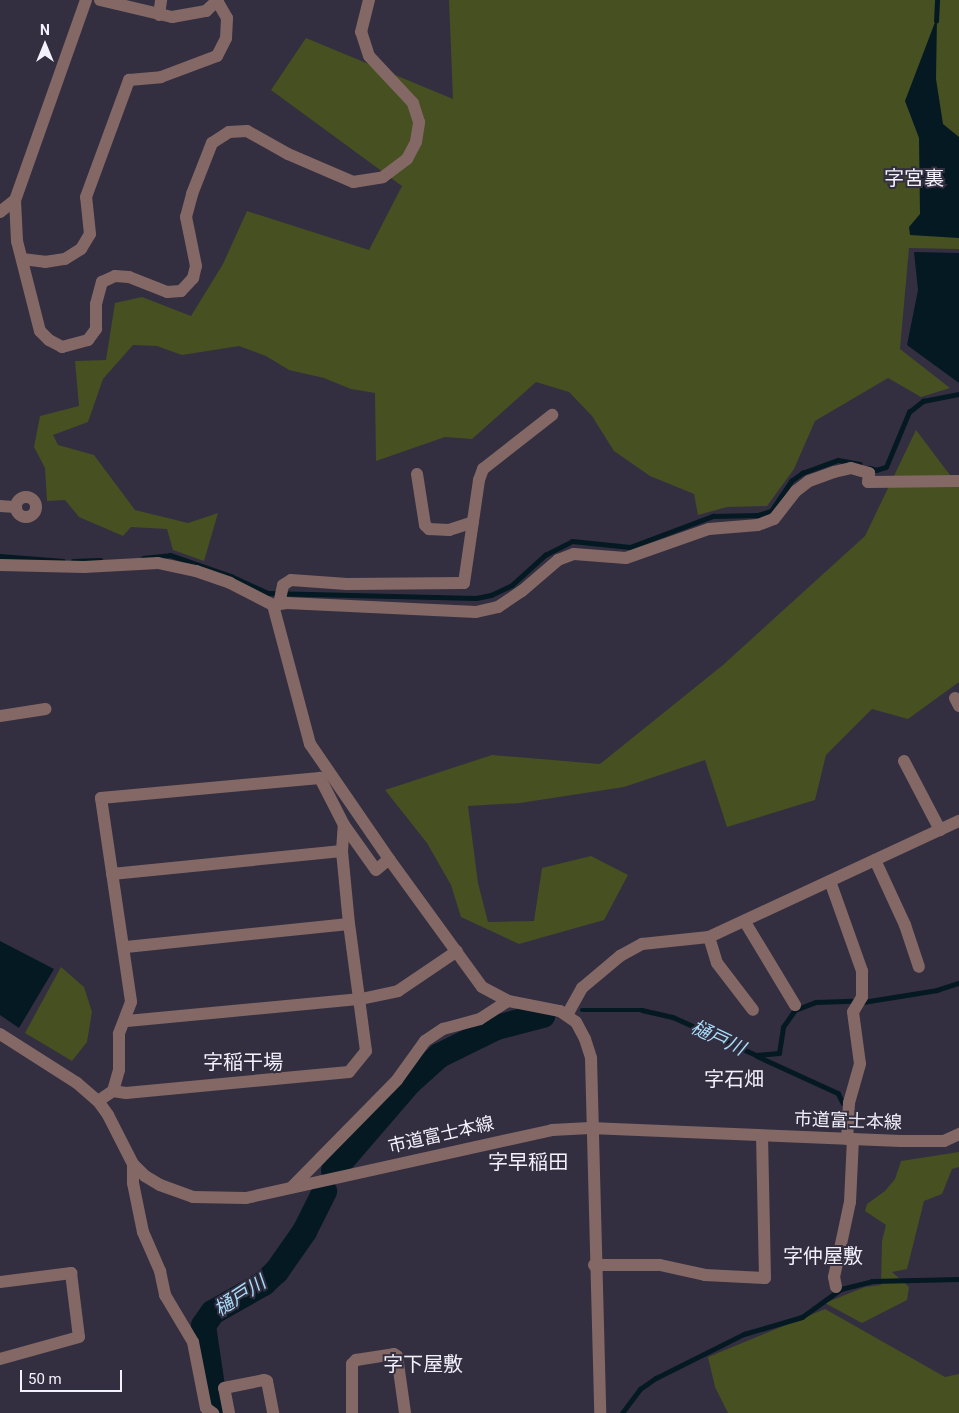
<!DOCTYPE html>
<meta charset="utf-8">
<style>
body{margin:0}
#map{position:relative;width:959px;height:1413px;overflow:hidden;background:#332f40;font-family:Roboto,"Noto Sans JP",sans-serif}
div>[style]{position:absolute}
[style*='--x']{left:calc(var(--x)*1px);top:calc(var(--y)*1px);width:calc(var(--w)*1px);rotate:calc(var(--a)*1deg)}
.green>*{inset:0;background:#475020}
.water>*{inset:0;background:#051923}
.stream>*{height:4.5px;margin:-2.25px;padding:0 2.25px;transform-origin:2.25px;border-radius:2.25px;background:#051923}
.river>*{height:25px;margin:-12.5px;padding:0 12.5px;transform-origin:12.5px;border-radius:12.5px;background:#051923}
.minor>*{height:12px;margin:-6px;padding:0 6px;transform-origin:6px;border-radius:6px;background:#846865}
.minor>.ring{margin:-6px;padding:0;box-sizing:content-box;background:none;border:12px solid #846865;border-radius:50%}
span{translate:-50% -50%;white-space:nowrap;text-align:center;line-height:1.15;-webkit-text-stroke:4px #332f40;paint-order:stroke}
.street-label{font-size:18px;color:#f3f1fc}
.water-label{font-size:19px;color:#a9defb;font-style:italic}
.quarter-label{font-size:20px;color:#f3f1fc}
.north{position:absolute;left:20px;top:20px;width:50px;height:50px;-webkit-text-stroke:4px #332f40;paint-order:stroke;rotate:0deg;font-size:14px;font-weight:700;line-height:20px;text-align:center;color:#f3f1fc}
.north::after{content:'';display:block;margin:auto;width:18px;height:22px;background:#f3f1fc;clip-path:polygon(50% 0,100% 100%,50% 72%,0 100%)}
.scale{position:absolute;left:20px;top:1370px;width:102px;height:22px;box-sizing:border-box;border:2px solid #f3f1fc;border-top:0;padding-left:6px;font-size:15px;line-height:18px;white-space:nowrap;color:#f3f1fc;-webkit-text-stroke:4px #332f40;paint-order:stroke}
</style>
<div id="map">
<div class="green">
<div style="clip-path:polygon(449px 0,959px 0,959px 249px,909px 248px,900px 349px,950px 388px,921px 397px,888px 378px,815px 421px,794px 469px,767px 506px,727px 507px,698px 515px,694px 494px,650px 476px,614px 451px,592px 416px,569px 392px,536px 382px,472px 439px,445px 437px,376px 461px,375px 393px,351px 389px,324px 378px,289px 370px,266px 356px,239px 346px,182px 355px,157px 346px,133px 345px,103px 379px,88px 422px,53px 435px,58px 445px,94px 455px,135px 510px,188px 523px,218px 513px,204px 561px,173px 550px,167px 529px,131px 527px,123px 536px,79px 517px,65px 500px,47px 501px,45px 468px,34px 447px,40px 416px,79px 406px,75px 361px,106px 360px,115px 303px,142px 297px,191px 316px,223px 264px,247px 211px,369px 250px,402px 186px,271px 90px,306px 38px,453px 99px)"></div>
<div style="clip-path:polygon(916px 430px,959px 487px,959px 682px,908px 719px,872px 709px,826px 755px,815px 800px,727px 827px,705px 760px,624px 787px,520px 803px,468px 806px,478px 883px,488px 922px,534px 921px,542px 868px,591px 856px,628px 875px,604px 920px,519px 944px,461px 917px,451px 885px,427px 843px,385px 790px,492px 755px,600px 764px,723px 665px,865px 536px)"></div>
<div style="clip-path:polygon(61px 967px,84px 987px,92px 1012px,87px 1042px,72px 1061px,25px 1033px)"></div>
<div style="clip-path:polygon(959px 1152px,959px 1167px,952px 1169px,942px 1194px,924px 1201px,907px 1269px,892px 1272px,909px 1287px,907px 1300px,862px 1323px,825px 1303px,865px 1287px,881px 1285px,882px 1241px,886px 1225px,865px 1211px,867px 1204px,885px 1191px,895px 1179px,901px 1161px)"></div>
<div style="clip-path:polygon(825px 1309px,945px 1377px,959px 1374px,959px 1413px,728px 1413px,715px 1387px,708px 1357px)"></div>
</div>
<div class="water">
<div style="clip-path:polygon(937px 17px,936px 79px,943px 124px,959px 137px,959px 238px,910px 235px,909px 227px,920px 214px,919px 138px,905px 101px)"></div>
<div style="clip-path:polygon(914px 252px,959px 253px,959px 383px,907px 345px,918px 290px)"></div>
<div style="clip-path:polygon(0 941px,54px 969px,19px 1028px,0 1015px)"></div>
</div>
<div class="stream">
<div style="--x:936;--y:21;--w:21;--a:-87"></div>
<div style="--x:870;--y:468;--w:6;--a:18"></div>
<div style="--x:876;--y:470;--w:10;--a:-17"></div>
<div style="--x:886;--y:467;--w:60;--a:-67.3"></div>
<div style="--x:909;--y:412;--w:18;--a:-38"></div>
<div style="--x:923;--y:401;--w:37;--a:-11"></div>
<div style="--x:0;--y:556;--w:63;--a:4.5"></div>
<div style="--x:143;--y:558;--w:27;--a:-6"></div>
<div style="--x:170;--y:555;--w:65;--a:19"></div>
<div style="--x:231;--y:576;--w:41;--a:24.7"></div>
<div style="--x:268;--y:593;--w:208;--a:1.4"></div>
<div style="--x:476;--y:598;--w:15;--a:-11"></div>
<div style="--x:491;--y:595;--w:23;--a:-25"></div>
<div style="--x:512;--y:585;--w:45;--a:-42.3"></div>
<div style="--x:545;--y:555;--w:30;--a:-27"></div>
<div style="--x:572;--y:541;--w:58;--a:5.9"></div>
<div style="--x:630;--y:547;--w:89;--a:-20.5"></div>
<div style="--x:713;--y:516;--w:45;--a:-1.3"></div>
<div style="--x:758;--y:515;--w:14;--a:-17"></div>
<div style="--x:771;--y:511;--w:36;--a:-56"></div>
<div style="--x:791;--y:481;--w:14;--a:-36"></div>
<div style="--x:802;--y:473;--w:38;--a:-20"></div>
<div style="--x:838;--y:460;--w:22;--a:10"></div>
<div style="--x:73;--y:561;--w:27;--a:-2"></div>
<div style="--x:863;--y:1002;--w:75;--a:-9.2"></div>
<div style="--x:937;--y:990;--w:23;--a:-18"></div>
<div style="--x:582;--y:1010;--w:60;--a:0"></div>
<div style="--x:642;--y:1010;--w:32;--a:13"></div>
<div style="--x:673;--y:1017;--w:91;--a:24.6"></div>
<div style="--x:756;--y:1055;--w:23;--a:-5"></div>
<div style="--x:779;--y:1053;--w:26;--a:-81"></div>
<div style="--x:783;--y:1027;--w:21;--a:-55"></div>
<div style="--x:795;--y:1010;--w:22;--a:-21"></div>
<div style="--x:816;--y:1002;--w:36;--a:-2"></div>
<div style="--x:757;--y:1056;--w:89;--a:24.6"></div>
<div style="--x:838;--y:1093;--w:11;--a:63"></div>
<div style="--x:622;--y:1413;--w:30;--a:-53"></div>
<div style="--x:640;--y:1389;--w:19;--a:-35"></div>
<div style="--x:656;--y:1378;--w:98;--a:-26.6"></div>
<div style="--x:744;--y:1334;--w:60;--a:-16.3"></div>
<div style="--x:802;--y:1317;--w:48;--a:-35.7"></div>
<div style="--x:841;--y:1289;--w:32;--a:-14"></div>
<div style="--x:872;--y:1281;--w:87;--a:-1.3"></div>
</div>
<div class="river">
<div style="--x:333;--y:1170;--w:116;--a:-49.2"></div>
<div style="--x:409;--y:1082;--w:40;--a:-42"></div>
<div style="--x:439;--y:1055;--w:64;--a:-26.2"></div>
<div style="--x:496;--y:1027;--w:48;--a:-14.6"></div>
<div style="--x:216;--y:1413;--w:89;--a:-98.4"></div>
<div style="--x:203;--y:1325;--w:16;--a:-55"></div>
<div style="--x:212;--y:1312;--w:59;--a:-29.6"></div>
<div style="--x:263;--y:1283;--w:18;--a:-43"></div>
<div style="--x:276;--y:1271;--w:49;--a:-55"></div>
<div style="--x:304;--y:1231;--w:45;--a:-63.4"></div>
</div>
<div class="minor">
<div style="--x:86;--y:0;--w:212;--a:109.5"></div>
<div style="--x:15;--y:200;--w:41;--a:87.2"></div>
<div style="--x:17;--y:241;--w:93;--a:75.7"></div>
<div style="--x:40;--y:331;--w:13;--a:45"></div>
<div style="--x:49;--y:340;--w:15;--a:28"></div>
<div style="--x:62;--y:347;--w:27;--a:-15"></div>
<div style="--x:88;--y:340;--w:14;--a:-54"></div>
<div style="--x:96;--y:329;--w:25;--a:-90"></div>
<div style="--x:96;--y:304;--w:23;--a:-75"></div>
<div style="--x:102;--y:282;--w:14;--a:-25"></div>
<div style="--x:115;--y:276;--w:14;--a:4"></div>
<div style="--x:129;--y:277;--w:41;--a:21.5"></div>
<div style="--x:167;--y:292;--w:14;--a:-4"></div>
<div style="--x:181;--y:291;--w:18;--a:-47"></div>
<div style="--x:193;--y:278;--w:12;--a:-76"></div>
<div style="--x:196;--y:266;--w:50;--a:-101.5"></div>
<div style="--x:186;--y:217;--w:24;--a:-75"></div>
<div style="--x:192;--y:194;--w:55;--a:-68.6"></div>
<div style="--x:212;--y:143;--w:20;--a:-33"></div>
<div style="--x:229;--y:132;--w:18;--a:-3"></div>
<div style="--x:247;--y:131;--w:47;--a:29.3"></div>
<div style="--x:288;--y:154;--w:71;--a:23.3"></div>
<div style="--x:353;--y:182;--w:30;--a:-9"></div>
<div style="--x:383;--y:177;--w:30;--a:-37"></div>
<div style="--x:407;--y:159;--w:19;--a:-62"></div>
<div style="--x:416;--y:142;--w:20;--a:-81"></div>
<div style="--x:419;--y:122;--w:20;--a:-108"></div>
<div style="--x:413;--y:103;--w:64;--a:-133.1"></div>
<div style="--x:369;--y:56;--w:25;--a:-108"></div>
<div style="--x:361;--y:32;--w:33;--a:-76"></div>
<div style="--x:100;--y:0;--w:74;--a:13.3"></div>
<div style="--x:172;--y:17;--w:35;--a:-10"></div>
<div style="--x:206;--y:11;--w:16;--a:-43"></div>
<div style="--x:159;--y:15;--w:15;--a:-82"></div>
<div style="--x:0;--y:212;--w:19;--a:-39"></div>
<div style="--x:22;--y:259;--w:23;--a:7"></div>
<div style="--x:45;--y:262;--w:20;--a:-9"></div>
<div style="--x:65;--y:259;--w:19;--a:-32"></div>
<div style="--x:81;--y:249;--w:17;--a:-59"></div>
<div style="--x:90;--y:234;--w:37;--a:-96"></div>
<div style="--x:86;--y:197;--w:125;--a:-69.8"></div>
<div style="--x:129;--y:80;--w:32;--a:-5"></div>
<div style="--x:161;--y:77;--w:60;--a:-20.6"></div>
<div style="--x:217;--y:56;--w:20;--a:-63"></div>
<div style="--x:226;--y:38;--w:20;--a:-87"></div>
<div style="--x:227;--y:18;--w:20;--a:-120"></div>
<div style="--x:417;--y:474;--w:52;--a:81.1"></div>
<div style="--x:425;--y:525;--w:6;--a:45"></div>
<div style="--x:429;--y:529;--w:20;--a:3"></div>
<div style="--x:449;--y:530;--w:25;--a:-18"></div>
<div class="ring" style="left:16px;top:497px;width:8px;height:8px"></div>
<div style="--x:0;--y:506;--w:16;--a:4"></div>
<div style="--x:0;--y:565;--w:84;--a:1.4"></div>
<div style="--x:84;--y:567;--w:74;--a:-3.1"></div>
<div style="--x:158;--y:563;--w:39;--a:12"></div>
<div style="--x:196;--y:571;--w:36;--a:19"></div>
<div style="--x:230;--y:583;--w:48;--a:27.1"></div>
<div style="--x:273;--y:605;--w:14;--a:-8"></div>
<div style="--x:287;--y:603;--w:189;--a:2.7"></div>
<div style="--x:476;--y:612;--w:23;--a:-13"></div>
<div style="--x:498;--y:607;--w:29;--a:-34"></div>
<div style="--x:522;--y:591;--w:48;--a:-40.7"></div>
<div style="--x:558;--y:560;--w:17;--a:-21"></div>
<div style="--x:574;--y:554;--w:52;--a:4.4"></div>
<div style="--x:626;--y:558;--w:88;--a:-19.3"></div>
<div style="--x:709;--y:529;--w:49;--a:-4.7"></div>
<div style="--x:758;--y:525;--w:17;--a:-21"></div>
<div style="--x:774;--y:519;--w:36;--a:-52"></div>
<div style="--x:796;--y:491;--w:16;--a:-38"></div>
<div style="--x:809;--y:481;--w:27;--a:-20"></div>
<div style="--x:834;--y:472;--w:17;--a:-13"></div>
<div style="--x:851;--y:468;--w:19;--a:16"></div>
<div style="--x:869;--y:473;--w:9;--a:96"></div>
<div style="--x:868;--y:482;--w:91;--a:-0.6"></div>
<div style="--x:279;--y:604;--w:19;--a:-78"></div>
<div style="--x:283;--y:585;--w:9;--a:-32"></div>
<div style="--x:291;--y:580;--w:56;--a:4.1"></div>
<div style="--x:347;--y:584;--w:117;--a:-0.5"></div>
<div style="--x:464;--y:583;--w:104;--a:-81.7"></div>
<div style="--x:479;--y:480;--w:12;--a:-70"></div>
<div style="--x:483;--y:469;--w:88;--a:-38"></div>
<div style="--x:273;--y:605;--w:144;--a:75.1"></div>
<div style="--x:310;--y:744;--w:140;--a:55.5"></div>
<div style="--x:389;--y:859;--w:158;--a:54"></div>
<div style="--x:482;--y:987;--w:30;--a:28"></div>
<div style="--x:508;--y:1001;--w:53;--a:10.9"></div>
<div style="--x:560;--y:1011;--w:19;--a:35"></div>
<div style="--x:576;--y:1022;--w:19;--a:62"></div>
<div style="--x:585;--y:1039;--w:20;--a:72"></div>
<div style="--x:591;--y:1058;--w:355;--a:88.5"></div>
<div style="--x:955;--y:698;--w:9;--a:63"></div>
<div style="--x:0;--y:716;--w:46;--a:-8.8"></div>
<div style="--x:904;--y:761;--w:78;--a:62.4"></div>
<div style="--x:344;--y:825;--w:55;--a:54.6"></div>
<div style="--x:376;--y:870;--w:17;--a:-40"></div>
<div style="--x:875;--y:860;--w:72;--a:65.2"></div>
<div style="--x:905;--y:925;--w:44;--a:71.6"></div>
<div style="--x:112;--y:874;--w:231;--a:-5.7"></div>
<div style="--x:830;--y:881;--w:96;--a:70.4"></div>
<div style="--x:862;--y:971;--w:26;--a:90"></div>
<div style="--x:862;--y:997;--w:17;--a:121"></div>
<div style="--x:853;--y:1012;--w:52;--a:82.3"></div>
<div style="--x:860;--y:1064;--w:41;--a:105.8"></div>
<div style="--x:849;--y:1103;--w:36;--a:93"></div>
<div style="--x:745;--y:922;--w:97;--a:58.9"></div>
<div style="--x:709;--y:937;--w:27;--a:73"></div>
<div style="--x:717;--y:963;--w:59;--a:52.5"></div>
<div style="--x:126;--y:947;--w:224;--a:-5.9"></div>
<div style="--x:567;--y:1015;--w:31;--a:-61"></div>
<div style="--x:582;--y:988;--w:50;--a:-40.1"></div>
<div style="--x:620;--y:956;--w:25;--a:-29"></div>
<div style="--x:642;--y:944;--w:67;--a:-6"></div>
<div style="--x:709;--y:937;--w:276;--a:-24.9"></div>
<div style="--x:127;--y:1021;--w:235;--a:-5.4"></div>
<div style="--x:361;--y:999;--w:38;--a:-12"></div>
<div style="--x:398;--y:991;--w:71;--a:-34.1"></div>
<div style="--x:0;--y:1034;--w:91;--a:32.5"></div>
<div style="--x:77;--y:1083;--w:28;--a:41"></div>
<div style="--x:98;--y:1101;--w:17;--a:54"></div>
<div style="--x:108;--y:1115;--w:55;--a:63"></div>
<div style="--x:133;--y:1164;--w:17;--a:45"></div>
<div style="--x:145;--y:1176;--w:17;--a:31"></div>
<div style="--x:160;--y:1185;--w:35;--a:20"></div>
<div style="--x:193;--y:1197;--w:53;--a:1.1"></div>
<div style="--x:246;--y:1198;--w:313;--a:-12.5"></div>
<div style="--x:552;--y:1130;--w:38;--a:-3"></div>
<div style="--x:590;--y:1128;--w:311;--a:2.4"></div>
<div style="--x:901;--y:1141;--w:43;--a:0"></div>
<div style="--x:944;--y:1141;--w:17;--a:-25"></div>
<div style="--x:98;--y:1101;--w:18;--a:-34"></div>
<div style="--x:113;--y:1091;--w:13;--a:9"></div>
<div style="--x:126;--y:1093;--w:224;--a:-5.4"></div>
<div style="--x:349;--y:1072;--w:27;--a:-51"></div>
<div style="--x:366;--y:1051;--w:128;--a:-97.6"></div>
<div style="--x:349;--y:924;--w:73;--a:-95.5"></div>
<div style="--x:342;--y:851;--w:26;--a:-86"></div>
<div style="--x:344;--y:825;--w:53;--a:-117.1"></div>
<div style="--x:320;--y:778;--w:220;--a:174.8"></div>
<div style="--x:101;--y:798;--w:206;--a:81.6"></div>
<div style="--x:131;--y:1002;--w:34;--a:111"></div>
<div style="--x:119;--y:1034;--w:36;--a:90"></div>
<div style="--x:119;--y:1070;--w:22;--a:106"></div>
<div style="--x:133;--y:1164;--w:19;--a:90"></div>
<div style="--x:133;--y:1183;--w:50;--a:78.5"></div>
<div style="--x:143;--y:1232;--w:43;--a:66.4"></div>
<div style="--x:160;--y:1271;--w:25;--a:78"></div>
<div style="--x:165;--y:1295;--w:55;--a:59.2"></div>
<div style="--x:193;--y:1342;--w:67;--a:78.9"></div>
<div style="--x:206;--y:1408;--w:9;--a:36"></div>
<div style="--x:292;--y:1187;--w:150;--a:-45.5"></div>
<div style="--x:397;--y:1080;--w:48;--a:-54.3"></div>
<div style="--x:425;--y:1041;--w:22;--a:-34"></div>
<div style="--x:443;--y:1029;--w:38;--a:-15"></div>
<div style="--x:480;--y:1019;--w:33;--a:-33"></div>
<div style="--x:594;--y:1265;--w:66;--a:0"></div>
<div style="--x:660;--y:1265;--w:46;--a:12.5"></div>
<div style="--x:705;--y:1275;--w:60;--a:2.9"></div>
<div style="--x:765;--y:1278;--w:142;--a:-91.2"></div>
<div style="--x:0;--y:1282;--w:72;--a:-7.2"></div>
<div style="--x:71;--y:1273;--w:64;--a:82.9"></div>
<div style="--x:79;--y:1337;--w:82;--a:164.4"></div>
<div style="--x:836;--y:1287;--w:10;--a:-101"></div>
<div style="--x:834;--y:1277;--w:77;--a:-78"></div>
<div style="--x:850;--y:1202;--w:63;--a:-87.3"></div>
<div style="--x:229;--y:1413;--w:25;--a:-101"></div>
<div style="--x:224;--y:1388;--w:41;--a:-11.3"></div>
<div style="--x:264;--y:1380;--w:3;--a:18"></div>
<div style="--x:267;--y:1381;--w:33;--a:79"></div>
<div style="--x:352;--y:1413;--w:49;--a:-90"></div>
<div style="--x:352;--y:1364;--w:6;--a:-45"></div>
<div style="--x:356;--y:1360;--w:38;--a:-9"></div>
<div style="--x:394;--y:1354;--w:4;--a:34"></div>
<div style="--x:397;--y:1356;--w:58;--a:82"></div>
</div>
<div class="street-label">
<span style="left:848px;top:1121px;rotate:2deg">市道富士本線</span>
<span style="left:441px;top:1135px;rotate:-13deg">市道富士本線</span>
</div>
<div class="water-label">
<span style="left:718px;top:1038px;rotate:25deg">樋戸川</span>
<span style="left:240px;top:1296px;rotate:-33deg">樋戸川</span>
</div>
<div class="quarter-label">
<span style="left:914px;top:178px">字宮裏</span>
<span style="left:243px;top:1062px">字稲干場</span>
<span style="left:734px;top:1079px">字石畑</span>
<span style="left:528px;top:1162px">字早稲田</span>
<span style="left:823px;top:1256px">字仲屋敷</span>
<span style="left:423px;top:1364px">字下屋敷</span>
</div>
<div class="north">N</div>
<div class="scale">50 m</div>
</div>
